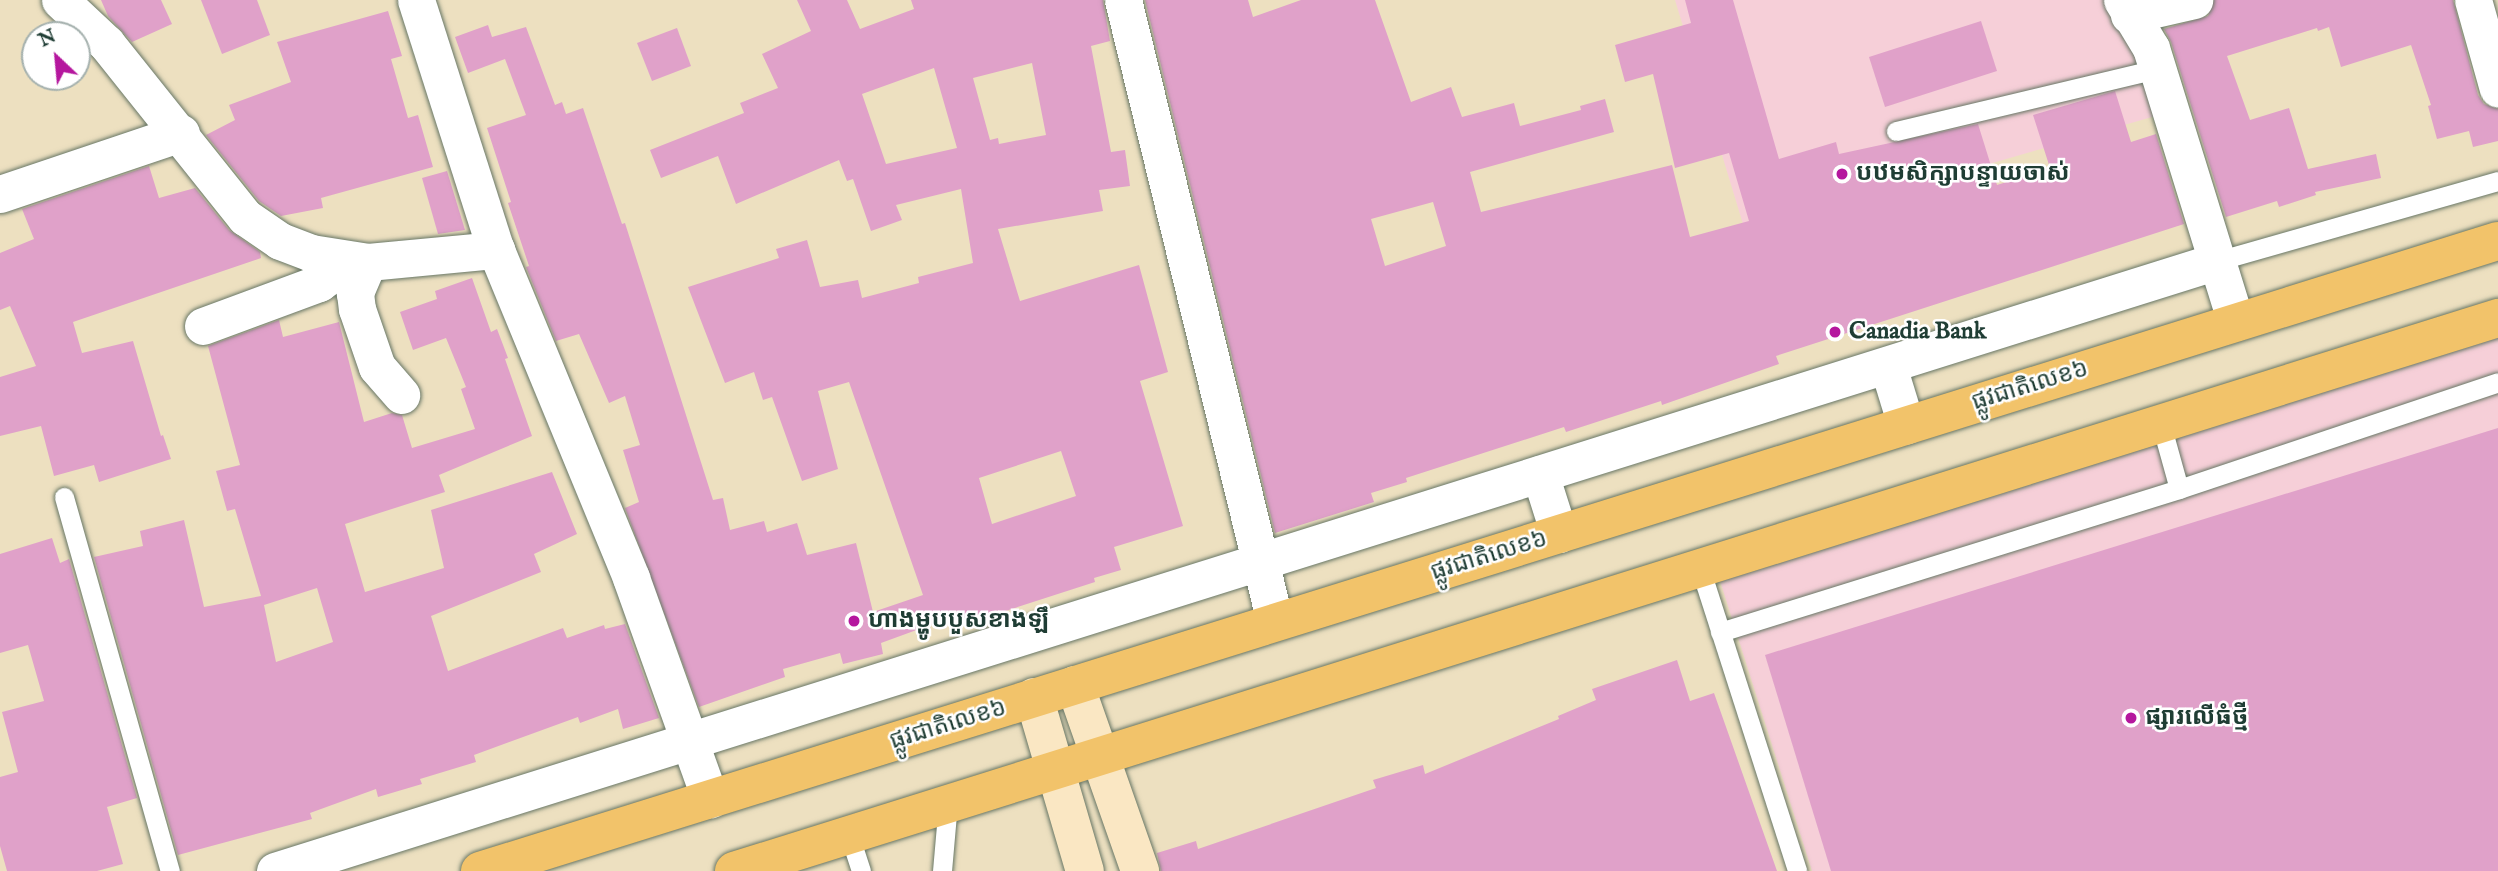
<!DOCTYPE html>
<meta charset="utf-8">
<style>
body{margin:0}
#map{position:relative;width:2498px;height:871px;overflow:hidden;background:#ede0c0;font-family:"IM FELL English","Noto Sans Khmer",serif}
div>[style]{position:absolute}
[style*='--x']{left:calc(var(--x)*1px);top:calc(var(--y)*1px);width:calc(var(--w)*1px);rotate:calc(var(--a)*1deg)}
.built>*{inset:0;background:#f6cfd8}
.building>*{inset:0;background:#e0a1c9}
.roads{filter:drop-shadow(0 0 2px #677665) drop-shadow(0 0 2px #677665)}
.lane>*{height:19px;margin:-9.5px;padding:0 9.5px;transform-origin:9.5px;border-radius:9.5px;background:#fff}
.street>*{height:37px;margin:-18.5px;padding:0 18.5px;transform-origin:18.5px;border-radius:18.5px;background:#fff}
.secondary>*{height:38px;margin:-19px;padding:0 19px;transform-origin:19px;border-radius:19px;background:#fae7c3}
.primary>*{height:38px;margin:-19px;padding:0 19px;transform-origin:19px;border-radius:19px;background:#f2c36a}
.dots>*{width:19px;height:19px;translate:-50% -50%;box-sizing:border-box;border:4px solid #fff;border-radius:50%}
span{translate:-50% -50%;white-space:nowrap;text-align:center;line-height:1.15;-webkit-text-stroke:5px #fff;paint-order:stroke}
.poi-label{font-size:24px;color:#1f3d34;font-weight:700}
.left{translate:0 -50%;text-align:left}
.street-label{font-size:24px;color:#1f3d34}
.north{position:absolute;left:21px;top:21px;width:70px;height:70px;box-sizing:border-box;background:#fff;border:2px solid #a5b1ae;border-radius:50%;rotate:334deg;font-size:19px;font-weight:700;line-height:28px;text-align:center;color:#1f3d34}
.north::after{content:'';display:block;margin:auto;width:24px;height:32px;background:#b5179e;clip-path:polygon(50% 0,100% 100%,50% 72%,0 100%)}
</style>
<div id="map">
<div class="built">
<div style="clip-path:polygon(1675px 0,2118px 0,2166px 113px,1746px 234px)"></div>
<div style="clip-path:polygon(2498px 320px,2498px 871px,1812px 871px,1715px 565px)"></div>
</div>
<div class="building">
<div style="clip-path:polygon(101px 0,161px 0,172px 24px,132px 42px,108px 16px)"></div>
<div style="clip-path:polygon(201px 0,257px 0,270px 35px,222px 54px)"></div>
<div style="clip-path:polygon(evenodd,797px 0,847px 0,860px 29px,914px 9px,911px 0,1103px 0,1110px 41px,1091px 46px,1111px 152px,1125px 150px,1130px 186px,1099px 190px,1103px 211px,998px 229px,1020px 301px,1139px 265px,1168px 372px,1140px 381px,1183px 526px,1114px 547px,1121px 570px,1094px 578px,1095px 582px,959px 626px,958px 621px,935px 628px,933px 624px,881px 643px,883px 654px,843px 664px,840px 653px,783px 669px,785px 677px,699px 707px,625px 508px,639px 502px,623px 450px,640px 445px,625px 396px,609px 403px,579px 334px,556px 341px,526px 267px,529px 266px,508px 203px,511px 202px,487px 128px,526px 115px,505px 59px,468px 73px,455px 37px,488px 25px,492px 37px,526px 27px,555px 105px,562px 102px,566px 114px,583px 108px,622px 224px,625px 223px,713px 500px,723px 498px,730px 530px,764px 521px,767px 532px,797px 523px,807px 555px,856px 543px,873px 612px,923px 595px,849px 382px,818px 391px,838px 469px,802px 481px,772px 397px,763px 400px,754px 372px,725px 383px,688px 287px,779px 258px,776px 249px,807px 240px,820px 287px,858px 280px,862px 298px,919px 283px,918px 277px,973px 263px,961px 189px,896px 205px,902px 220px,871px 231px,853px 179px,847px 181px,839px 160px,736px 204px,718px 156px,661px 178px,650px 150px,744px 113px,740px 103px,778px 88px,762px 54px,811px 31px,797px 0,1032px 63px,1046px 135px,999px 144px,998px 138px,990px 140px,973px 78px,1032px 63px,797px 0,934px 68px,957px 148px,886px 164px,862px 94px,934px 68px,797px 0,1061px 451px,1076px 496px,992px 524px,979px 478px,1061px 451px)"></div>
<div style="clip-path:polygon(evenodd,1145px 0,1248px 0,1253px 17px,1301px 0,1375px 0,1411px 102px,1451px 87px,1462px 117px,1514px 103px,1520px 126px,1581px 110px,1580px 106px,1605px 99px,1614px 132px,1470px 172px,1481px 212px,1672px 165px,1690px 237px,1749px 221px,1729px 153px,1675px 168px,1653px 74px,1625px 82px,1615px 45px,1691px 23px,1685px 0,1733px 0,1779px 159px,1836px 142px,1839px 154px,1978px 124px,1997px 185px,2050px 168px,2033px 115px,2115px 91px,2131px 142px,2156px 134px,2184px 224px,1776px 356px,1779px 364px,1662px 405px,1661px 401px,1566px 432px,1564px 427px,1406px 478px,1407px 482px,1371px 493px,1374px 502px,1275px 533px,1145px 0,1433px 202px,1446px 246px,1385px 266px,1371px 219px,1433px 202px)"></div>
<div style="clip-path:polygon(2214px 0,2453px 0,2478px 95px,2484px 104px,2498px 109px,2498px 141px,2473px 147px,2469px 131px,2437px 139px,2428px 106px,2431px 105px,2411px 45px,2341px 67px,2329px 27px,2318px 31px,2317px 28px,2227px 56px,2250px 120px,2289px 108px,2308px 169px,2376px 154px,2381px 178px,2315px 192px,2316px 195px,2279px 207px,2277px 201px,2226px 217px,2171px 42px,2164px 29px,2208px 16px)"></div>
<div style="clip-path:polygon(388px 11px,402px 56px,391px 59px,408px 118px,418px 115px,433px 167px,321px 198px,323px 208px,281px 216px,259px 201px,206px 135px,235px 120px,229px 105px,291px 82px,277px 42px)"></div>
<div style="clip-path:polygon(1981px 21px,1997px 71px,1885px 107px,1869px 57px)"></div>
<div style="clip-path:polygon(677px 28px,691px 66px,652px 81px,637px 43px)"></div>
<div style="clip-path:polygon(149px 166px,159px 198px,195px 188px,229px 230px,260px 252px,261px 258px,73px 322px,82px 353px,133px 341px,161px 436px,163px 435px,171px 459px,99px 482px,94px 465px,54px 476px,41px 426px,0 436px,0 377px,36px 366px,10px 306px,0 310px,0 253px,34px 239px,22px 209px)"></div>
<div style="clip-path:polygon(447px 171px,465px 230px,438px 234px,422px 178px)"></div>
<div style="clip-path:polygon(evenodd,472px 278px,491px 332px,497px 329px,508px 358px,505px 359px,532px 436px,439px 475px,445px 492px,345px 524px,365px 592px,444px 568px,431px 510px,552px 472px,577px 534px,534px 554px,541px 572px,431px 616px,448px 671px,563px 628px,567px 638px,604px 625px,605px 629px,625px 624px,659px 718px,623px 729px,618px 709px,580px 723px,578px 717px,474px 755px,476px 762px,420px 779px,422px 784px,378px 797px,376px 789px,310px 813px,312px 819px,178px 855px,94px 557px,143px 546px,140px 531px,184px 520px,204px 607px,261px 596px,235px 509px,227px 511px,216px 471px,240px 465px,208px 346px,279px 320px,283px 337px,339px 322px,364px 422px,392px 413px,402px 415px,412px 448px,475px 429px,461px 389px,466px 387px,446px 338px,413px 350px,400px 312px,437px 299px,435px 291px,472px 278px,317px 588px,333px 642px,276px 662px,264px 605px,317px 588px)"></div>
<div style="clip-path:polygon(2498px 428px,2498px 871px,1831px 871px,1765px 655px)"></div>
<div style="clip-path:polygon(52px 538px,60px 563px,69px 559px,137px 798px,107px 807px,123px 864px,97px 871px,7px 871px,0 846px,0 777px,18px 772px,2px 712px,44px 701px,28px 645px,0 653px,0 554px)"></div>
<div style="clip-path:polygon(1677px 660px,1690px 701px,1714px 693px,1777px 871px,1161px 871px,1157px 853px,1196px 841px,1198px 849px,1376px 788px,1373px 780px,1423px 765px,1425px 774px,1559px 719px,1558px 716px,1596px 700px,1592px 689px)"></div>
</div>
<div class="roads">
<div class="lane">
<div style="--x:1896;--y:131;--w:268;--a:-13.4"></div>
<div style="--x:2217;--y:261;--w:292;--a:-15.9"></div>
<div style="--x:2161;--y:424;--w:67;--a:74.5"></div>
<div style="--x:64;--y:497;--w:389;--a:74.2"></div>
<div style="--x:1700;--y:568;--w:318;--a:72.2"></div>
<div style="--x:1720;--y:632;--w:481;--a:-17.3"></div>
<div style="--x:2179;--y:489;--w:336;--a:-18.5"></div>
<div style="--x:849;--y:834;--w:39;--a:72"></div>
<div style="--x:942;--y:871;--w:68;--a:-85"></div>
</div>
<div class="street">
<div style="--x:60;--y:0;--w:63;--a:43.1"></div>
<div style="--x:106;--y:43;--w:223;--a:51.4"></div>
<div style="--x:245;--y:217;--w:42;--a:34.4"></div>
<div style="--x:280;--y:241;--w:33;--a:21"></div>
<div style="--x:311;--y:253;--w:58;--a:9"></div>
<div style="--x:368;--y:262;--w:129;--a:-5.4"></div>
<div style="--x:416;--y:0;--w:262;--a:72.3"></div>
<div style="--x:496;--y:250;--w:355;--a:67.6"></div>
<div style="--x:631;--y:578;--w:235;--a:70.3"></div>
<div style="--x:1123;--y:0;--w:640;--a:76.27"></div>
<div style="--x:2122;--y:0;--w:56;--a:58.9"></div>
<div style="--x:2151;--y:48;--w:287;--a:72.8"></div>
<div style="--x:2473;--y:0;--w:92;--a:74.3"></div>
<div style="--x:2129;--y:15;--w:67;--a:-13"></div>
<div style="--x:0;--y:194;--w:191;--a:-18.6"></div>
<div style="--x:368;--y:262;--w:34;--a:113"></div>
<div style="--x:355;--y:293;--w:16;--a:83"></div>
<div style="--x:357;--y:309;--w:61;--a:71"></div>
<div style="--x:377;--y:367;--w:37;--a:49"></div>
<div style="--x:203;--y:326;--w:124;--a:-20.3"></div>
<div style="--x:319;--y:283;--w:39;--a:-36"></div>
<div style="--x:1888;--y:366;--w:62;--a:73"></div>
<div style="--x:1540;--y:474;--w:63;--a:72.4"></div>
<div style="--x:275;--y:871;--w:2036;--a:-17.44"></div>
</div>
<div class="secondary">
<div style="--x:1075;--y:685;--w:197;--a:70.7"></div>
<div style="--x:1034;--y:697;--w:181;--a:73.7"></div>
</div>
<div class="primary">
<div style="--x:480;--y:871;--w:2114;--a:-17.34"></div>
<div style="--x:734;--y:871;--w:1849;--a:-17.41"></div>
</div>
</div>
<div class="dots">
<div style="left:1842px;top:174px;background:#b5179e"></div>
<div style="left:1835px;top:332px;background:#b5179e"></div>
<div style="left:854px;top:621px;background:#b5179e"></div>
<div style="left:2131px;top:718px;background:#b5179e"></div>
</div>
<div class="poi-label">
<span class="left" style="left:1856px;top:174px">បឋមសិក្សាបន្ទាយចាស់</span>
<span class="left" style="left:1849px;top:332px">Canadia Bank</span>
<span class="left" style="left:868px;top:621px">ហាងម្ហូបបួសខាងឡឹ</span>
<span class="left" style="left:2145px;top:718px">ផ្សារលើធំថ្មី</span>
</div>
<div class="street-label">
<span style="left:2030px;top:386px;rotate:-17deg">ផ្លូវជាតិលេខ៦</span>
<span style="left:1489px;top:556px;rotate:-17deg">ផ្លូវជាតិលេខ៦</span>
<span style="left:948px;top:725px;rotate:-17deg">ផ្លូវជាតិលេខ៦</span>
</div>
<div class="north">N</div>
</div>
